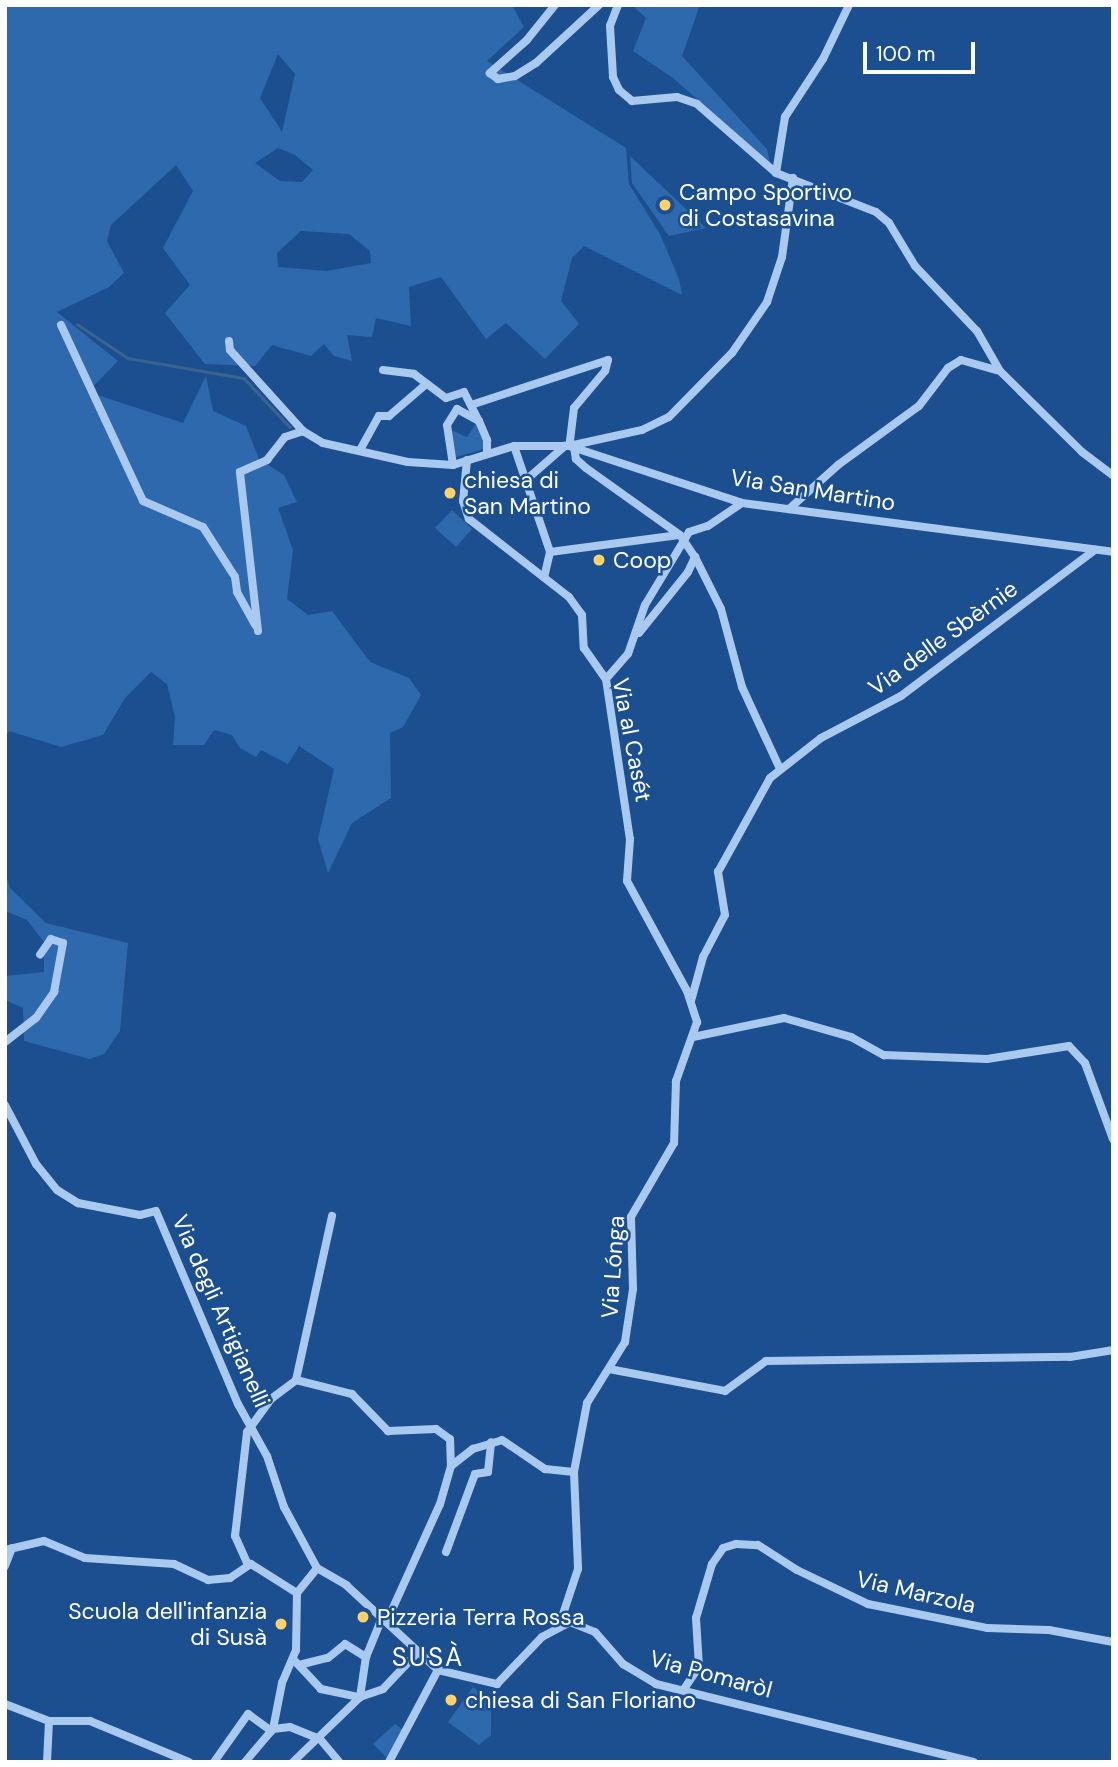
<!DOCTYPE html>
<meta charset="utf-8">
<style>
body{margin:0}
#map{position:relative;width:1118px;height:1767px;overflow:hidden;background:#1b4f8f;font-family:"DM Sans",sans-serif}
div>[style]{position:absolute}
[style*='--x']{left:calc(var(--x)*1px);top:calc(var(--y)*1px);width:calc(var(--w)*1px);rotate:calc(var(--a)*1deg)}
.green>*{inset:0;background:#2e69ad}
.stream>*{height:2.5px;margin:-1.25px;padding:0 1.25px;transform-origin:1.25px;border-radius:1.25px;background:#3c6290}
.minor>*{height:8px;margin:-4px;padding:0 4px;transform-origin:4px;border-radius:4px;background:#a9c9ee}
.dots>*{width:19px;height:19px;translate:-50% -50%;box-sizing:border-box;border:4px solid #1b4f8f;border-radius:50%}
span{translate:-50% -50%;white-space:nowrap;text-align:center;line-height:1.15;-webkit-text-stroke:5px #1b4f8f;paint-order:stroke}
.poi-label{font-size:23px;color:#fff}
.left{translate:0 -50%;text-align:left}
.right{translate:-100% -50%;text-align:right}
.street-label{font-size:23px;color:#fff}
.quarter-label{font-size:26px;color:#fff;letter-spacing:2px}
.frame{position:absolute;inset:0;border:7px solid #fff;pointer-events:none}
.scale{position:absolute;left:863px;top:42px;width:112px;height:32px;box-sizing:border-box;border:4px solid #fff;border-top:0;padding-left:9px;font-size:21px;line-height:24px;white-space:nowrap;color:#fff;-webkit-text-stroke:5px #1b4f8f;paint-order:stroke}
</style>
<div id="map">
<div class="green">
<div style="clip-path:polygon(evenodd,5px 5px,512px 5px,524px 27px,487px 61px,626px 148px,629px 184px,660px 234px,679px 279px,682px 295px,584px 246px,572px 258px,561px 301px,579px 324px,545px 359px,506px 323px,486px 339px,441px 277px,409px 287px,411px 326px,376px 318px,372px 337px,347px 335px,352px 361px,334px 356px,324px 344px,311px 356px,272px 345px,255px 366px,205px 364px,165px 313px,190px 285px,163px 248px,193px 191px,176px 165px,111px 225px,107px 241px,124px 273px,109px 287px,57px 312px,118px 361px,88px 392px,183px 423px,206px 376px,213px 411px,246px 426px,259px 459px,284px 475px,297px 502px,278px 508px,293px 550px,287px 599px,308px 615px,332px 611px,370px 662px,409px 678px,421px 695px,403px 727px,390px 733px,391px 798px,352px 823px,328px 873px,318px 839px,334px 769px,299px 746px,288px 764px,261px 750px,256px 757px,240px 748px,232px 735px,214px 730px,204px 745px,173px 745px,175px 717px,167px 684px,151px 672px,125px 698px,103px 735px,61px 747px,9px 731px,5px 738px,5px 5px,278px 54px,295px 74px,282px 132px,260px 98px,278px 54px,5px 5px,278px 148px,295px 155px,313px 170px,302px 182px,280px 181px,255px 163px,278px 148px,5px 5px,301px 231px,349px 234px,370px 251px,371px 263px,326px 271px,278px 267px,277px 253px,301px 231px)"></div>
<div style="clip-path:polygon(632px 5px,700px 5px,682px 56px,767px 149px,770px 163px,673px 78px,633px 51px,646px 18px)"></div>
<div style="clip-path:polygon(630px 156px,706px 228px,669px 236px,632px 183px)"></div>
<div style="clip-path:polygon(477px 422px,487px 448px,453px 458px,449px 429px,467px 437px)"></div>
<div style="clip-path:polygon(452px 510px,472px 529px,456px 547px,435px 528px)"></div>
<div style="clip-path:polygon(5px 873px,10px 888px,46px 923px,128px 943px,120px 1031px,104px 1054px,90px 1059px,24px 1041px,23px 1008px,5px 1000px,5px 976px,44px 972px,44px 942px,27px 920px,8px 912px,5px 915px)"></div>
<div style="clip-path:polygon(473px 1687px,491px 1700px,491px 1735px,479px 1745px,448px 1722px)"></div>
<div style="clip-path:polygon(395px 1724px,403px 1730px,387px 1758px,373px 1744px)"></div>
</div>
<div class="stream">
<div style="--x:77;--y:324;--w:61;--a:33.7"></div>
<div style="--x:128;--y:358;--w:118;--a:9.8"></div>
<div style="--x:244;--y:378;--w:67;--a:46.8"></div>
</div>
<div class="minor">
<div style="--x:555;--y:5;--w:45;--a:128.7"></div>
<div style="--x:527;--y:40;--w:50;--a:138.3"></div>
<div style="--x:490;--y:73;--w:10;--a:37"></div>
<div style="--x:498;--y:79;--w:17;--a:-10"></div>
<div style="--x:515;--y:76;--w:25;--a:-32"></div>
<div style="--x:536;--y:63;--w:86;--a:-42.6"></div>
<div style="--x:618;--y:5;--w:22;--a:111"></div>
<div style="--x:610;--y:26;--w:51;--a:86.6"></div>
<div style="--x:613;--y:77;--w:14;--a:65"></div>
<div style="--x:619;--y:90;--w:17;--a:40"></div>
<div style="--x:632;--y:101;--w:45;--a:-5.1"></div>
<div style="--x:677;--y:97;--w:21;--a:19"></div>
<div style="--x:697;--y:104;--w:105;--a:41.1"></div>
<div style="--x:776;--y:173;--w:107;--a:21.3"></div>
<div style="--x:876;--y:212;--w:17;--a:40"></div>
<div style="--x:889;--y:223;--w:50;--a:58.8"></div>
<div style="--x:915;--y:266;--w:90;--a:46.4"></div>
<div style="--x:977;--y:331;--w:46;--a:60.1"></div>
<div style="--x:1000;--y:371;--w:115;--a:44.6"></div>
<div style="--x:1082;--y:452;--w:39;--a:37"></div>
<div style="--x:776;--y:173;--w:57;--a:-80.9"></div>
<div style="--x:785;--y:117;--w:69;--a:-56.8"></div>
<div style="--x:823;--y:59;--w:60;--a:-64.3"></div>
<div style="--x:61;--y:325;--w:194;--a:65"></div>
<div style="--x:143;--y:501;--w:65;--a:23.4"></div>
<div style="--x:203;--y:527;--w:59;--a:57.4"></div>
<div style="--x:235;--y:577;--w:15;--a:82"></div>
<div style="--x:237;--y:592;--w:38;--a:61"></div>
<div style="--x:229;--y:341;--w:9;--a:84"></div>
<div style="--x:230;--y:350;--w:109;--a:48"></div>
<div style="--x:383;--y:370;--w:31;--a:7"></div>
<div style="--x:414;--y:374;--w:40;--a:37"></div>
<div style="--x:446;--y:398;--w:19;--a:-18"></div>
<div style="--x:464;--y:392;--w:33;--a:63"></div>
<div style="--x:474;--y:404;--w:141;--a:-18.2"></div>
<div style="--x:608;--y:360;--w:11;--a:105"></div>
<div style="--x:605;--y:371;--w:48;--a:130"></div>
<div style="--x:574;--y:408;--w:38;--a:97"></div>
<div style="--x:569;--y:446;--w:75;--a:-12.4"></div>
<div style="--x:642;--y:430;--w:30;--a:-26"></div>
<div style="--x:669;--y:417;--w:90;--a:-45.5"></div>
<div style="--x:732;--y:353;--w:62;--a:-55.5"></div>
<div style="--x:767;--y:302;--w:47;--a:-71.6"></div>
<div style="--x:782;--y:257;--w:80;--a:-82.1"></div>
<div style="--x:514;--y:446;--w:112;--a:71.2"></div>
<div style="--x:550;--y:552;--w:26;--a:103"></div>
<div style="--x:574;--y:447;--w:12;--a:81"></div>
<div style="--x:576;--y:459;--w:13;--a:42"></div>
<div style="--x:586;--y:468;--w:115;--a:35.5"></div>
<div style="--x:680;--y:535;--w:27;--a:56"></div>
<div style="--x:695;--y:557;--w:58;--a:63.4"></div>
<div style="--x:721;--y:609;--w:81;--a:74.9"></div>
<div style="--x:742;--y:687;--w:90;--a:65.1"></div>
<div style="--x:360;--y:450;--w:39;--a:-61"></div>
<div style="--x:379;--y:416;--w:10;--a:0"></div>
<div style="--x:389;--y:416;--w:48;--a:-40.7"></div>
<div style="--x:467;--y:460;--w:41;--a:95.6"></div>
<div style="--x:463;--y:501;--w:19;--a:72"></div>
<div style="--x:469;--y:519;--w:127;--a:38"></div>
<div style="--x:569;--y:597;--w:22;--a:54"></div>
<div style="--x:582;--y:615;--w:33;--a:87"></div>
<div style="--x:584;--y:648;--w:38;--a:55"></div>
<div style="--x:606;--y:679;--w:162;--a:81.5"></div>
<div style="--x:630;--y:839;--w:42;--a:94.1"></div>
<div style="--x:627;--y:881;--w:125;--a:61.4"></div>
<div style="--x:687;--y:991;--w:33;--a:72"></div>
<div style="--x:697;--y:1022;--w:63;--a:109.6"></div>
<div style="--x:676;--y:1081;--w:62;--a:91.8"></div>
<div style="--x:674;--y:1143;--w:86;--a:120.2"></div>
<div style="--x:631;--y:1217;--w:72;--a:88.4"></div>
<div style="--x:633;--y:1289;--w:54;--a:98.6"></div>
<div style="--x:625;--y:1342;--w:72;--a:121.9"></div>
<div style="--x:587;--y:1403;--w:70;--a:100.7"></div>
<div style="--x:574;--y:1472;--w:97;--a:87.6"></div>
<div style="--x:578;--y:1569;--w:57;--a:108.4"></div>
<div style="--x:453;--y:465;--w:40;--a:-98.5"></div>
<div style="--x:447;--y:425;--w:19;--a:-58"></div>
<div style="--x:457;--y:409;--w:25;--a:29"></div>
<div style="--x:479;--y:421;--w:21;--a:67"></div>
<div style="--x:487;--y:440;--w:13;--a:90"></div>
<div style="--x:526;--y:480;--w:52;--a:-41.1"></div>
<div style="--x:789;--y:509;--w:66;--a:-41.9"></div>
<div style="--x:838;--y:465;--w:100;--a:-36.1"></div>
<div style="--x:919;--y:406;--w:48;--a:-52.7"></div>
<div style="--x:948;--y:368;--w:15;--a:-32"></div>
<div style="--x:961;--y:360;--w:37;--a:16"></div>
<div style="--x:550;--y:552;--w:130;--a:-7.5"></div>
<div style="--x:258;--y:631;--w:160;--a:-96.5"></div>
<div style="--x:240;--y:472;--w:30;--a:-24"></div>
<div style="--x:267;--y:460;--w:29;--a:-52"></div>
<div style="--x:285;--y:437;--w:19;--a:-18"></div>
<div style="--x:303;--y:431;--w:23;--a:31"></div>
<div style="--x:323;--y:443;--w:87;--a:12.6"></div>
<div style="--x:408;--y:462;--w:45;--a:3.8"></div>
<div style="--x:453;--y:465;--w:64;--a:-17.3"></div>
<div style="--x:514;--y:446;--w:55;--a:0"></div>
<div style="--x:569;--y:446;--w:182;--a:18.2"></div>
<div style="--x:742;--y:503;--w:374;--a:7.5"></div>
<div style="--x:639;--y:633;--w:78;--a:-51.2"></div>
<div style="--x:688;--y:572;--w:17;--a:-65"></div>
<div style="--x:606;--y:679;--w:33;--a:-49"></div>
<div style="--x:628;--y:654;--w:52;--a:-70.9"></div>
<div style="--x:645;--y:605;--w:85;--a:-58.9"></div>
<div style="--x:689;--y:532;--w:20;--a:-18"></div>
<div style="--x:708;--y:526;--w:41;--a:-34.1"></div>
<div style="--x:691;--y:1001;--w:46;--a:-74.7"></div>
<div style="--x:703;--y:957;--w:47;--a:-62.4"></div>
<div style="--x:725;--y:915;--w:44;--a:-99.2"></div>
<div style="--x:718;--y:872;--w:107;--a:-61"></div>
<div style="--x:770;--y:778;--w:65;--a:-38.1"></div>
<div style="--x:821;--y:738;--w:90;--a:-27.7"></div>
<div style="--x:901;--y:696;--w:243;--a:-37"></div>
<div style="--x:693;--y:1037;--w:93;--a:-11.8"></div>
<div style="--x:784;--y:1018;--w:70;--a:15.8"></div>
<div style="--x:851;--y:1037;--w:38;--a:29"></div>
<div style="--x:884;--y:1055;--w:103;--a:2.2"></div>
<div style="--x:987;--y:1059;--w:83;--a:-9"></div>
<div style="--x:1069;--y:1046;--w:23;--a:47"></div>
<div style="--x:1085;--y:1063;--w:81;--a:69.8"></div>
<div style="--x:5;--y:1042;--w:39;--a:-38"></div>
<div style="--x:36;--y:1018;--w:32;--a:-55"></div>
<div style="--x:54;--y:992;--w:50;--a:-79.6"></div>
<div style="--x:63;--y:943;--w:13;--a:-162"></div>
<div style="--x:51;--y:939;--w:19;--a:125"></div>
<div style="--x:5;--y:1105;--w:67;--a:62.3"></div>
<div style="--x:36;--y:1164;--w:33;--a:51"></div>
<div style="--x:57;--y:1190;--w:25;--a:32"></div>
<div style="--x:78;--y:1203;--w:63;--a:11"></div>
<div style="--x:140;--y:1215;--w:16;--a:-14"></div>
<div style="--x:156;--y:1211;--w:210;--a:67"></div>
<div style="--x:238;--y:1404;--w:60;--a:60.9"></div>
<div style="--x:267;--y:1456;--w:54;--a:71.6"></div>
<div style="--x:284;--y:1507;--w:69;--a:61.6"></div>
<div style="--x:317;--y:1568;--w:34;--a:30"></div>
<div style="--x:346;--y:1585;--w:125;--a:42.7"></div>
<div style="--x:609;--y:1369;--w:118;--a:10.7"></div>
<div style="--x:725;--y:1391;--w:51;--a:-36.2"></div>
<div style="--x:766;--y:1361;--w:304;--a:-0.8"></div>
<div style="--x:1070;--y:1357;--w:44;--a:-9.2"></div>
<div style="--x:296;--y:1380;--w:58;--a:14"></div>
<div style="--x:352;--y:1394;--w:52;--a:45.8"></div>
<div style="--x:388;--y:1431;--w:48;--a:-2.4"></div>
<div style="--x:436;--y:1429;--w:17;--a:36"></div>
<div style="--x:450;--y:1439;--w:27;--a:88"></div>
<div style="--x:451;--y:1466;--w:40;--a:106"></div>
<div style="--x:440;--y:1504;--w:128;--a:114.4"></div>
<div style="--x:451;--y:1466;--w:28;--a:-38"></div>
<div style="--x:473;--y:1449;--w:30;--a:-17"></div>
<div style="--x:502;--y:1440;--w:52;--a:34"></div>
<div style="--x:545;--y:1469;--w:29;--a:6"></div>
<div style="--x:5;--y:1550;--w:40;--a:-13"></div>
<div style="--x:44;--y:1541;--w:44;--a:22.5"></div>
<div style="--x:85;--y:1558;--w:89;--a:3.9"></div>
<div style="--x:174;--y:1564;--w:38;--a:25"></div>
<div style="--x:208;--y:1580;--w:22;--a:-5"></div>
<div style="--x:230;--y:1578;--w:25;--a:-34"></div>
<div style="--x:251;--y:1564;--w:54;--a:32.2"></div>
<div style="--x:297;--y:1593;--w:32;--a:-51"></div>
<div style="--x:446;--y:1552;--w:83;--a:-69.6"></div>
<div style="--x:475;--y:1474;--w:13;--a:-9"></div>
<div style="--x:488;--y:1472;--w:30;--a:-84"></div>
<div style="--x:248;--y:1565;--w:32;--a:-114"></div>
<div style="--x:235;--y:1536;--w:105;--a:-83.4"></div>
<div style="--x:247;--y:1432;--w:41;--a:-54"></div>
<div style="--x:271;--y:1399;--w:31;--a:-37"></div>
<div style="--x:296;--y:1380;--w:168;--a:-77.6"></div>
<div style="--x:5;--y:1566;--w:19;--a:-69"></div>
<div style="--x:293;--y:1659;--w:41;--a:47"></div>
<div style="--x:321;--y:1689;--w:40;--a:12"></div>
<div style="--x:299;--y:1665;--w:30;--a:-14"></div>
<div style="--x:328;--y:1658;--w:22;--a:-39"></div>
<div style="--x:345;--y:1644;--w:25;--a:32"></div>
<div style="--x:438;--y:1670;--w:61;--a:13.3"></div>
<div style="--x:497;--y:1684;--w:65;--a:-46.2"></div>
<div style="--x:542;--y:1637;--w:32;--a:-28"></div>
<div style="--x:570;--y:1622;--w:27;--a:22"></div>
<div style="--x:595;--y:1632;--w:43;--a:48.8"></div>
<div style="--x:623;--y:1664;--w:39;--a:31"></div>
<div style="--x:656;--y:1684;--w:327;--a:13.8"></div>
<div style="--x:684;--y:1689;--w:27;--a:-56"></div>
<div style="--x:699;--y:1667;--w:49;--a:-93.5"></div>
<div style="--x:696;--y:1618;--w:56;--a:-73.5"></div>
<div style="--x:712;--y:1564;--w:19;--a:-55"></div>
<div style="--x:723;--y:1548;--w:14;--a:-17"></div>
<div style="--x:736;--y:1544;--w:22;--a:3"></div>
<div style="--x:758;--y:1545;--w:46;--a:32.7"></div>
<div style="--x:797;--y:1570;--w:79;--a:25.6"></div>
<div style="--x:868;--y:1604;--w:121;--a:11.4"></div>
<div style="--x:987;--y:1628;--w:62;--a:1.8"></div>
<div style="--x:1049;--y:1630;--w:65;--a:10.6"></div>
<div style="--x:360;--y:1697;--w:40;--a:-81.5"></div>
<div style="--x:366;--y:1657;--w:42;--a:-67.7"></div>
<div style="--x:5;--y:1704;--w:47;--a:21.1"></div>
<div style="--x:49;--y:1721;--w:41;--a:0"></div>
<div style="--x:90;--y:1721;--w:107;--a:22.5"></div>
<div style="--x:273;--y:1729;--w:17;--a:-7"></div>
<div style="--x:290;--y:1727;--w:32;--a:22"></div>
<div style="--x:320;--y:1739;--w:30;--a:50"></div>
<div style="--x:47;--y:1762;--w:41;--a:-87.2"></div>
<div style="--x:214;--y:1762;--w:59;--a:-54.7"></div>
<div style="--x:248;--y:1714;--w:29;--a:36"></div>
<div style="--x:245;--y:1762;--w:43;--a:-49.7"></div>
<div style="--x:273;--y:1729;--w:47;--a:-78.9"></div>
<div style="--x:282;--y:1683;--w:36;--a:-67"></div>
<div style="--x:296;--y:1650;--w:57;--a:-89"></div>
<div style="--x:293;--y:1762;--w:93;--a:-44.1"></div>
<div style="--x:360;--y:1697;--w:24;--a:-19"></div>
<div style="--x:383;--y:1689;--w:51;--a:-46.6"></div>
<div style="--x:389;--y:1762;--w:104;--a:-62"></div>
</div>
<div class="dots">
<div style="left:665px;top:205px;background:#ffd166"></div>
<div style="left:450px;top:493px;background:#ffd166"></div>
<div style="left:599px;top:560px;background:#ffd166"></div>
<div style="left:363px;top:1617px;background:#ffd166"></div>
<div style="left:281px;top:1624px;background:#ffd166"></div>
<div style="left:451px;top:1700px;background:#ffd166"></div>
</div>
<div class="poi-label">
<span class="left" style="left:679px;top:205px">Campo Sportivo<br>di Costasavina</span>
<span class="left" style="left:464px;top:493px">chiesa di<br>San Martino</span>
<span class="left" style="left:613px;top:560px">Coop</span>
<span class="right" style="left:267px;top:1624px">Scuola dell'infanzia<br>di Susà</span>
<span class="left" style="left:377px;top:1617px">Pizzeria Terra Rossa</span>
<span class="left" style="left:465px;top:1700px">chiesa di San Floriano</span>
</div>
<div class="street-label">
<span style="left:813px;top:490px;rotate:9deg">Via San Martino</span>
<span style="left:943px;top:638px;rotate:-36deg">Via delle Sbèrnie</span>
<span style="left:632px;top:740px;rotate:79deg">Via al Casét</span>
<span style="left:613px;top:1267px;rotate:-86deg">Via Lónga</span>
<span style="left:221px;top:1311px;rotate:66deg">Via degli Artigianelli</span>
<span style="left:916px;top:1592px;rotate:13deg">Via Marzola</span>
<span style="left:711px;top:1674px;rotate:15deg">Via Pomaròl</span>
</div>
<div class="quarter-label">
<span style="left:428px;top:1658px">SUSÀ</span>
</div>
<div class="frame"></div>
<div class="scale">100 m</div>
</div>
